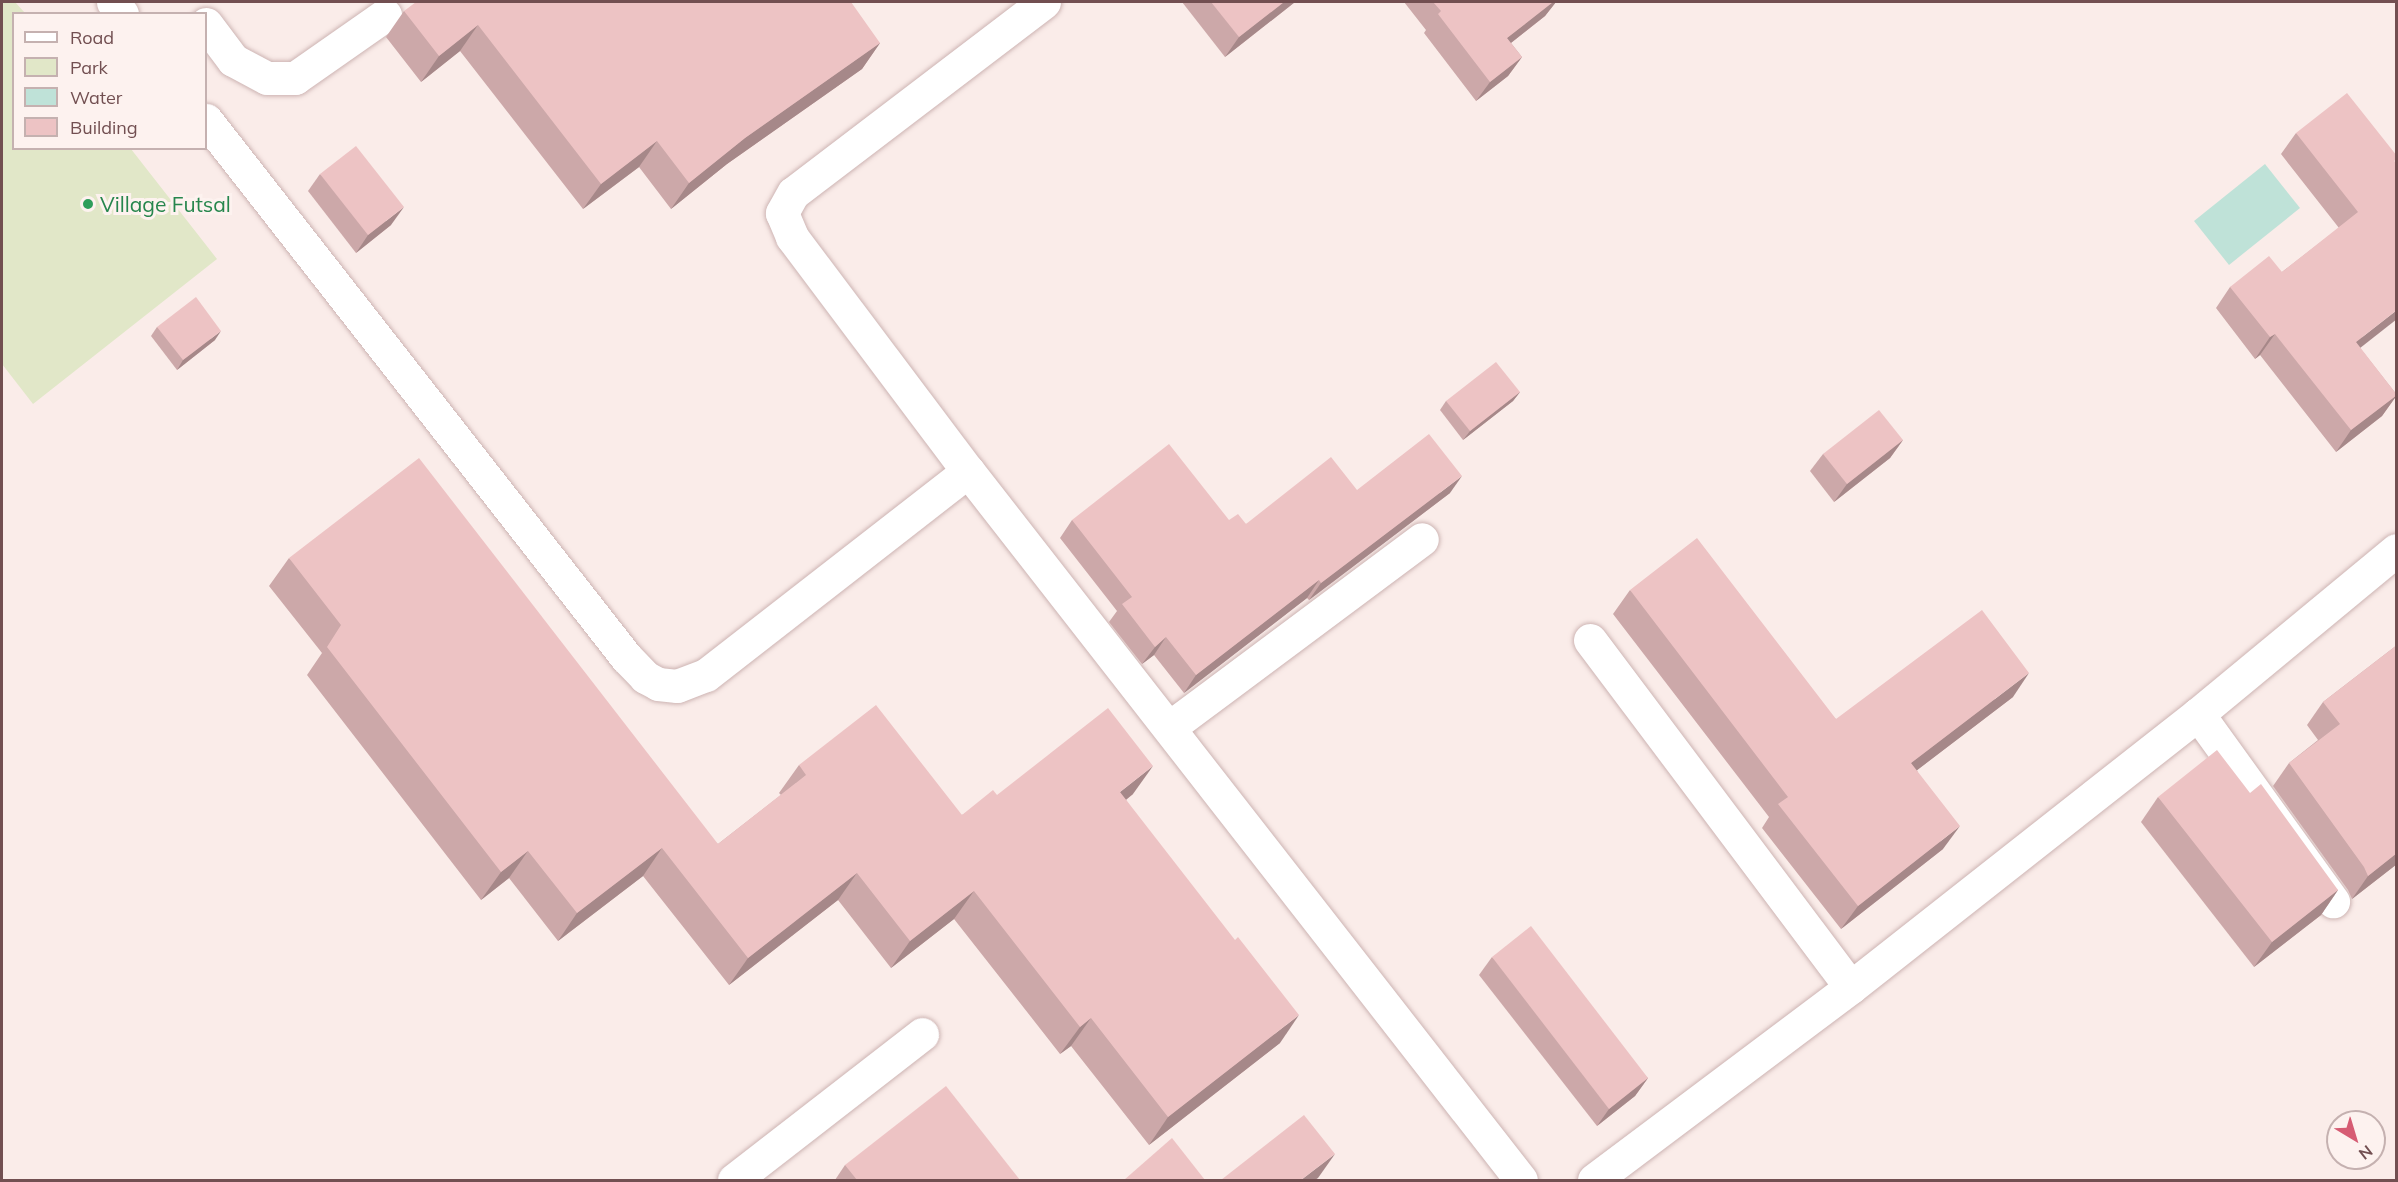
<!DOCTYPE html>
<style>
body{margin:0}
#map{position:relative;width:2398px;height:1182px;overflow:hidden;background:#faece9;font-family:Mulish,sans-serif}
div>[style]{position:absolute}
[style*='--x']{left:calc(var(--x)*1px);top:calc(var(--y)*1px);width:calc(var(--w)*1px);rotate:calc(var(--a)*1deg)}
.green>*{inset:0;background:#e1e7c8}
.water>*{inset:0;background:#bfe2d8}
.roads{filter:drop-shadow(0 0 2px #cdb4b3) drop-shadow(0 0 2px #cdb4b3)}
.street>*{height:33px;margin:-16.5px;padding:0 16.5px;transform-origin:16.5px;border-radius:16.5px;background:#fff}
.wall>*{inset:0;background:#cca8a9}
.shaded-wall>*{inset:0;background:#a68889}
.building>*{inset:0;background:#edc3c4}
.dots>*{width:16px;height:16px;translate:-50% -50%;box-sizing:border-box;border:3px solid #fdf2ef;border-radius:50%}
span{translate:-50% -50%;white-space:nowrap;text-align:center;line-height:1.15;-webkit-text-stroke:6px #fdf2ef;paint-order:stroke}
.leisure-label{font-size:21px;color:#27864d}
.left{translate:0 -50%;text-align:left}
.frame{position:absolute;inset:0;border:3px solid #724f51;pointer-events:none}
.legend{position:absolute;left:12px;top:12px;width:195px;height:138px;box-sizing:border-box;background:#fdf2ef;border:2px solid #c5b1b0;margin:0;padding:8px 10px;list-style:none;font-size:18px;color:#724f51}
.legend li{display:flex;align-items:center;gap:12px;height:30px}
.legend b{width:30px;border:2px solid #c5b1b0}
.north{position:absolute;left:2326px;top:1110px;width:60px;height:60px;box-sizing:border-box;background:#fdf2ef;border:2px solid #c5b1b0;border-radius:50%;rotate:142deg;font-size:16px;font-weight:700;line-height:24px;text-align:center;color:#724f51}
.north::after{content:'';display:block;margin:auto;width:21px;height:27px;background:#d65c73;clip-path:polygon(50% 0,100% 100%,50% 72%,0 100%)}
</style>
<div id="map">
<div class="green">
<div style="clip-path:polygon(2px 2px,15px 2px,25px 13px,14px 14px,14px 148px,131px 149px,217px 259px,33px 404px,2px 364px)"></div>
</div>
<div class="water">
<div style="clip-path:polygon(2265px 164px,2300px 208px,2229px 265px,2194px 221px)"></div>
</div>
<div class="roads">
<div class="street">
<div style="--x:113;--y:2;--w:15;--a:53"></div>
<div style="--x:1044;--y:2;--w:315;--a:142.7"></div>
<div style="--x:793;--y:193;--w:23;--a:119"></div>
<div style="--x:782;--y:213;--w:26;--a:67"></div>
<div style="--x:792;--y:237;--w:293;--a:53.1"></div>
<div style="--x:968;--y:471;--w:899;--a:52.05"></div>
<div style="--x:206;--y:24;--w:45;--a:53.1"></div>
<div style="--x:233;--y:60;--w:38;--a:28"></div>
<div style="--x:267;--y:78;--w:28;--a:0"></div>
<div style="--x:295;--y:78;--w:110;--a:-35"></div>
<div style="--x:206;--y:120;--w:682;--a:51.97"></div>
<div style="--x:626;--y:657;--w:28;--a:46"></div>
<div style="--x:645;--y:677;--w:15;--a:28"></div>
<div style="--x:658;--y:684;--w:19;--a:6"></div>
<div style="--x:677;--y:686;--w:31;--a:-21"></div>
<div style="--x:706;--y:675;--w:332;--a:-37.9"></div>
<div style="--x:1590;--y:640;--w:434;--a:53.1"></div>
<div style="--x:2198;--y:714;--w:231;--a:54.2"></div>
<div style="--x:1170;--y:727;--w:314;--a:-36.7"></div>
<div style="--x:734;--y:1180;--w:238;--a:-37.8"></div>
<div style="--x:1594;--y:1180;--w:321;--a:-36.9"></div>
<div style="--x:1851;--y:987;--w:442;--a:-38.2"></div>
<div style="--x:2198;--y:714;--w:257;--a:-39.6"></div>
</div>
</div>
<div class="wall">
<div style="clip-path:polygon(1182px 2px,1295px 2px,1225px 57px)"></div>
<div style="clip-path:polygon(1404px 2px,1556px 2px,1545px 16px,1511px 43px,1522px 57px,1508px 76px,1476px 101px,1424px 33px,1426px 30px)"></div>
<div style="clip-path:polygon(404px 11px,880px 43px,862px 69px,727px 164px,671px 209px,639px 167px,583px 209px,460px 51px,421px 82px,386px 37px)"></div>
<div style="clip-path:polygon(2296px 133px,2395px 162px,2360px 348px,2397px 395px,2382px 416px,2336px 452px,2260px 355px,2255px 359px,2216px 308px,2230px 287px,2282px 272px,2339px 228px,2281px 154px)"></div>
<div style="clip-path:polygon(320px 174px,391px 225px,356px 253px,308px 191px)"></div>
<div style="clip-path:polygon(157px 327px,215px 340px,177px 370px,151px 336px)"></div>
<div style="clip-path:polygon(1520px 392px,1513px 401px,1463px 440px,1440px 410px,1446px 401px)"></div>
<div style="clip-path:polygon(1903px 440px,1890px 458px,1834px 502px,1810px 471px,1823px 454px)"></div>
<div style="clip-path:polygon(1357px 490px,1450px 493px,1309px 600px,1307px 598px,1184px 693px,1154px 655px,1142px 664px,1109px 622px,1117px 611px,1060px 538px,1072px 520px,1229px 520px,1246px 524px)"></div>
<div style="clip-path:polygon(289px 558px,718px 844px,781px 795px,779px 793px,799px 765px,962px 815px,997px 795px,1133px 794px,1126px 800px,1280px 1043px,1149px 1145px,1071px 1046px,1060px 1054px,954px 919px,891px 968px,838px 900px,729px 985px,643px 876px,558px 941px,509px 878px,481px 900px,307px 675px,322px 653px,269px 586px)"></div>
<div style="clip-path:polygon(1630px 590px,1836px 719px,2013px 697px,1917px 770px,1943px 849px,1841px 929px,1762px 828px,1769px 817px,1613px 614px)"></div>
<div style="clip-path:polygon(2397px 645px,2397px 864px,2352px 899px,2348px 890px,2273px 786px,2289px 763px,2318px 740px,2307px 725px,2323px 702px)"></div>
<div style="clip-path:polygon(2158px 797px,2338px 890px,2321px 915px,2254px 967px,2141px 822px)"></div>
<div style="clip-path:polygon(1492px 957px,1648px 1078px,1635px 1096px,1597px 1126px,1479px 975px)"></div>
<div style="clip-path:polygon(845px 1165px,1020px 1180px,835px 1180px)"></div>
</div>
<div class="shaded-wall">
<div style="clip-path:polygon(1284px 2px,1295px 2px,1225px 57px,1239px 37px)"></div>
<div style="clip-path:polygon(1553px 2px,1556px 2px,1545px 16px,1493px 57px,1507px 38px)"></div>
<div style="clip-path:polygon(478px 25px,460px 51px,421px 82px,439px 56px)"></div>
<div style="clip-path:polygon(880px 43px,862px 69px,727px 164px,671px 209px,689px 183px,745px 138px)"></div>
<div style="clip-path:polygon(1522px 57px,1508px 76px,1476px 101px,1490px 82px)"></div>
<div style="clip-path:polygon(657px 141px,639px 167px,583px 209px,601px 184px)"></div>
<div style="clip-path:polygon(404px 207px,391px 225px,356px 253px,368px 235px)"></div>
<div style="clip-path:polygon(2397px 310px,2397px 319px,2341px 363px,2356px 342px)"></div>
<div style="clip-path:polygon(221px 331px,215px 340px,177px 370px,183px 360px)"></div>
<div style="clip-path:polygon(2275px 334px,2260px 355px,2255px 359px,2270px 337px)"></div>
<div style="clip-path:polygon(1520px 392px,1513px 401px,1463px 440px,1470px 431px)"></div>
<div style="clip-path:polygon(2397px 395px,2382px 416px,2336px 452px,2351px 430px)"></div>
<div style="clip-path:polygon(1903px 440px,1890px 458px,1834px 502px,1847px 484px)"></div>
<div style="clip-path:polygon(1462px 476px,1450px 493px,1309px 600px,1321px 583px)"></div>
<div style="clip-path:polygon(1319px 580px,1307px 598px,1184px 693px,1196px 675px)"></div>
<div style="clip-path:polygon(1166px 637px,1154px 655px,1142px 664px,1155px 647px)"></div>
<div style="clip-path:polygon(2029px 673px,2013px 697px,1895px 787px,1911px 763px)"></div>
<div style="clip-path:polygon(1153px 766px,1133px 794px,1100px 820px,1120px 792px)"></div>
<div style="clip-path:polygon(1960px 826px,1943px 849px,1841px 929px,1858px 906px)"></div>
<div style="clip-path:polygon(662px 848px,643px 876px,558px 941px,577px 913px)"></div>
<div style="clip-path:polygon(528px 851px,509px 878px,481px 900px,501px 872px)"></div>
<div style="clip-path:polygon(2397px 853px,2397px 864px,2352px 899px,2368px 876px)"></div>
<div style="clip-path:polygon(857px 873px,838px 900px,729px 985px,748px 958px)"></div>
<div style="clip-path:polygon(2338px 890px,2321px 915px,2254px 967px,2272px 942px)"></div>
<div style="clip-path:polygon(974px 891px,954px 919px,891px 968px,910px 941px)"></div>
<div style="clip-path:polygon(1299px 1015px,1280px 1043px,1149px 1145px,1168px 1117px)"></div>
<div style="clip-path:polygon(1091px 1018px,1071px 1046px,1060px 1054px,1080px 1027px)"></div>
<div style="clip-path:polygon(1648px 1078px,1635px 1096px,1597px 1126px,1609px 1109px)"></div>
<div style="clip-path:polygon(1335px 1154px,1318px 1178px,1315px 1180px,1301px 1180px)"></div>
</div>
<div class="building">
<div style="clip-path:polygon(416px 2px,851px 2px,880px 43px,745px 138px,689px 183px,657px 141px,601px 184px,478px 25px,439px 56px,404px 11px)"></div>
<div style="clip-path:polygon(1211px 2px,1284px 2px,1239px 37px)"></div>
<div style="clip-path:polygon(1433px 2px,1553px 2px,1507px 38px,1522px 57px,1490px 82px,1438px 14px,1441px 11px)"></div>
<div style="clip-path:polygon(2347px 93px,2397px 156px,2397px 159px,2394px 161px,2397px 164px,2397px 310px,2356px 342px,2397px 395px,2351px 430px,2275px 334px,2270px 337px,2230px 287px,2269px 256px,2282px 272px,2358px 212px,2296px 133px)"></div>
<div style="clip-path:polygon(356px 146px,404px 207px,368px 235px,320px 174px)"></div>
<div style="clip-path:polygon(196px 297px,221px 331px,183px 360px,157px 327px)"></div>
<div style="clip-path:polygon(1496px 362px,1520px 392px,1470px 431px,1446px 401px)"></div>
<div style="clip-path:polygon(1879px 410px,1903px 440px,1847px 484px,1823px 454px)"></div>
<div style="clip-path:polygon(1429px 434px,1462px 476px,1321px 583px,1319px 580px,1196px 675px,1166px 637px,1155px 647px,1122px 604px,1132px 597px,1072px 520px,1169px 444px,1229px 520px,1238px 514px,1246px 524px,1331px 457px,1357px 490px)"></div>
<div style="clip-path:polygon(419px 458px,718px 844px,806px 775px,799px 765px,876px 705px,962px 815px,993px 790px,997px 795px,1108px 708px,1153px 766px,1120px 792px,1235px 940px,1238px 937px,1299px 1015px,1168px 1117px,1091px 1018px,1080px 1027px,974px 891px,910px 941px,857px 873px,748px 958px,662px 848px,577px 913px,528px 851px,501px 872px,327px 647px,341px 625px,289px 558px)"></div>
<div style="clip-path:polygon(1697px 538px,1836px 719px,1982px 610px,2029px 673px,1911px 763px,1960px 826px,1858px 906px,1778px 804px,1788px 797px,1630px 590px)"></div>
<div style="clip-path:polygon(2397px 645px,2397px 853px,2368px 876px,2364px 867px,2289px 763px,2340px 724px,2323px 702px)"></div>
<div style="clip-path:polygon(2217px 750px,2250px 793px,2261px 784px,2338px 890px,2272px 942px,2158px 797px)"></div>
<div style="clip-path:polygon(1531px 926px,1648px 1078px,1609px 1109px,1492px 957px)"></div>
<div style="clip-path:polygon(946px 1086px,1020px 1180px,857px 1180px,845px 1165px)"></div>
<div style="clip-path:polygon(1304px 1115px,1335px 1154px,1301px 1180px,1221px 1180px)"></div>
<div style="clip-path:polygon(1172px 1138px,1205px 1180px,1124px 1180px)"></div>
</div>
<div class="dots">
<div style="left:88px;top:204px;background:#2e9e5b"></div>
</div>
<div class="leisure-label">
<span class="left" style="left:100px;top:204px">Village Futsal</span>
</div>
<div class="frame"></div>
<ul class="legend">
<li><b style="height:8px;background:#fff"></b>Road</li>
<li><b style="height:16px;background:#e1e7c8"></b>Park</li>
<li><b style="height:16px;background:#bfe2d8"></b>Water</li>
<li><b style="height:16px;background:#edc3c4"></b>Building</li>
</ul>
<div class="north">N</div>
</div>
